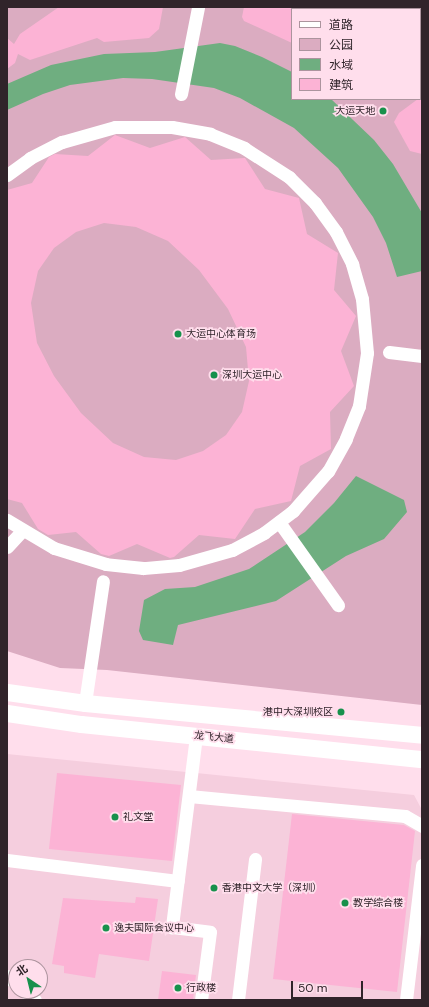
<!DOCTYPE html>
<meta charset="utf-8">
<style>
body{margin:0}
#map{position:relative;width:429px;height:1007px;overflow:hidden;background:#ffdeec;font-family:"DM Sans","Noto Sans SC",sans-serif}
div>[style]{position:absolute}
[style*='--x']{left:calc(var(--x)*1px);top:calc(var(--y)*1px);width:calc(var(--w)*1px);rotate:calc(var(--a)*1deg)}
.built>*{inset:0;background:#f5cede}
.green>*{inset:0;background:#dbacc1}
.water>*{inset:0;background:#6fae80}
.building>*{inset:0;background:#fcb3d5}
.minor>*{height:13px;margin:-6.5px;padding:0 6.5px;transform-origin:6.5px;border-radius:6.5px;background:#fff}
.major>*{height:17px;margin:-8.5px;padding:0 8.5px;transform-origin:8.5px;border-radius:8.5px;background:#fff}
.dots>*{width:11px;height:11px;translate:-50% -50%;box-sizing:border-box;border:2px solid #ffdeec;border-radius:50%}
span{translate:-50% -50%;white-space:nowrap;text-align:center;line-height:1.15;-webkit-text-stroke:3.5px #ffdeec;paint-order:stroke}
.poi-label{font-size:10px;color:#30242a}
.right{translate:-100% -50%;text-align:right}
.left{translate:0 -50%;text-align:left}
.street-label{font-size:10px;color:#30242a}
.frame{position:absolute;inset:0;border:8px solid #30242a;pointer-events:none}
.legend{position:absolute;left:291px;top:8px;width:130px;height:92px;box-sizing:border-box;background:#ffdeec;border:1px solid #ac949e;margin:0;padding:5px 7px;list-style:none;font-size:12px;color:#30242a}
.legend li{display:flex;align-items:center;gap:8px;height:20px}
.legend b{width:20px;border:1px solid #ac949e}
.north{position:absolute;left:8px;top:959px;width:40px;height:40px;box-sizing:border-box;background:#ffdeec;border:1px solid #ac949e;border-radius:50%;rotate:325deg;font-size:11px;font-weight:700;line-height:16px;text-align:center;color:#30242a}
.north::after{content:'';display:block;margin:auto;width:14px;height:18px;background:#17914c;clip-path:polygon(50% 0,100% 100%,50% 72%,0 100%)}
.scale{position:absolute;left:291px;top:981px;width:72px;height:18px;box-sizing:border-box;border:2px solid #30242a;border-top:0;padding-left:5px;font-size:12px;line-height:14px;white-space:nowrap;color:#30242a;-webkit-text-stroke:3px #ffdeec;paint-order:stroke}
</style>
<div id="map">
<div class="built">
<div style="clip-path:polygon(evenodd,7px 754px,414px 795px,422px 810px,422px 1000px,7px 1000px,7px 754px,16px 967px,40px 967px,40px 991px,16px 991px,16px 967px)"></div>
</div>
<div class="green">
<div style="clip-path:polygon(evenodd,7px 7px,422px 7px,422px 705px,107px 670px,60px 668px,7px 651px,7px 7px,292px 9px,420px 9px,420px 99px,292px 99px,292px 9px)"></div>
</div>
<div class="water">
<div style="clip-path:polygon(220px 43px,235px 46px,262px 57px,292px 72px,292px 99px,331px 99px,374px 140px,393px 164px,422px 213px,422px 271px,397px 277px,386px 243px,373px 217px,338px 168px,294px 128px,240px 98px,214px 88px,152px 79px,123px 78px,70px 85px,43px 94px,7px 110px,7px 84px,51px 65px,104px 54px,155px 52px)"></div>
<div style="clip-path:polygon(356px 476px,404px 500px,407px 512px,384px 539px,346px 556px,276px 601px,178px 625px,173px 645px,143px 640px,139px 631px,144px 600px,165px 589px,195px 587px,249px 569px,305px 532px,334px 503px)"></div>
</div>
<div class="building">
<div style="clip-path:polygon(59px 7px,163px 7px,159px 29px,149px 38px,104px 42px,97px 38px,30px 60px,18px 54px,15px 63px,7px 69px,7px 38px,14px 44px,20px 34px)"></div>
<div style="clip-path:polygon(244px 7px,292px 7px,292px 43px,244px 21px,242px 17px)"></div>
<div style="clip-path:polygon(422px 96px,422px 154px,410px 151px,394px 122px,399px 113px)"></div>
<div style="clip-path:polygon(evenodd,115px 135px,150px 148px,185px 137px,211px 160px,245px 158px,265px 189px,299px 198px,307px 234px,338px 253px,334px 290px,356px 316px,341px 351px,354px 386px,330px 412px,331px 449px,300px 466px,291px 501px,255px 509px,235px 539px,199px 535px,174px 557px,170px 558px,137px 544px,109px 556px,101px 554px,76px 532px,48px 535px,38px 529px,22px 503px,7px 499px,7px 190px,32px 183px,49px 157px,55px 154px,88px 156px,115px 135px,104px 223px,136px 227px,168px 241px,199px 270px,228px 309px,246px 347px,249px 381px,242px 412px,226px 435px,203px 451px,176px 460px,144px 457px,113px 443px,81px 413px,54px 376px,37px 343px,31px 303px,38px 271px,54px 248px,76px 232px,104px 223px)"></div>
<div style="clip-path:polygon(57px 773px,181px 785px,172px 861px,49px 849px)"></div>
<div style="clip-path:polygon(292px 814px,404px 825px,415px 831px,397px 992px,273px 979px)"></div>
<div style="clip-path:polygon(136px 897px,158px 899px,149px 961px,99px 954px,95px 978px,64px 973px,64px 966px,52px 964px,63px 898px,135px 903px)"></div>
<div style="clip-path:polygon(162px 971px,196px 975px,193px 1000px,158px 1000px)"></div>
</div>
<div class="minor">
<div style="--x:181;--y:94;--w:89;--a:-78.9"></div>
<div style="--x:7;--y:175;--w:29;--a:-36"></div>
<div style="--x:30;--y:158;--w:36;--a:-27"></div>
<div style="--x:62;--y:142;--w:55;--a:-15.8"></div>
<div style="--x:115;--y:127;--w:57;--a:0"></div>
<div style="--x:172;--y:127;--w:39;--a:10"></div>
<div style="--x:210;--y:134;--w:37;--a:22"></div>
<div style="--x:244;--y:148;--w:54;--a:32.8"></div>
<div style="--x:289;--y:177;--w:37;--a:45"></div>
<div style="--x:315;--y:203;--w:36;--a:54"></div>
<div style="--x:336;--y:232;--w:36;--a:63"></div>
<div style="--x:352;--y:264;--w:36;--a:74"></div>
<div style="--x:362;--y:299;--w:54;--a:84.7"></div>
<div style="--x:367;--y:353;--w:54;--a:98.6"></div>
<div style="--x:359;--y:406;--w:35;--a:112"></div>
<div style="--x:346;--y:439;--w:37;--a:119"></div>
<div style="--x:328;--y:471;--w:53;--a:131.2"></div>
<div style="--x:293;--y:511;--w:36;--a:143"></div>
<div style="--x:264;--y:533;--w:36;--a:152"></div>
<div style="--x:232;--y:550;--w:55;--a:164.2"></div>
<div style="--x:179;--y:565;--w:36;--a:175"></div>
<div style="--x:143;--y:568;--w:37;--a:-174"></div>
<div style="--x:106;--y:564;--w:54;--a:-162.9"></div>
<div style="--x:54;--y:548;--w:55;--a:-149.2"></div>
<div style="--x:389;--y:352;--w:33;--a:7"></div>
<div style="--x:279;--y:522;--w:102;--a:54.6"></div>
<div style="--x:7;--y:547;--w:22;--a:-47"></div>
<div style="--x:85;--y:703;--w:123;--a:-81.6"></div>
<div style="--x:196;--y:736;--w:193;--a:97.2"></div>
<div style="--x:172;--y:927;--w:38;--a:7"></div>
<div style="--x:210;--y:932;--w:69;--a:97.5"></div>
<div style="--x:189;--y:796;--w:217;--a:5.3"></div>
<div style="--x:405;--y:816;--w:20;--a:30"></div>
<div style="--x:7;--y:860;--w:172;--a:7"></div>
<div style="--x:7;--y:976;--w:12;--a:42"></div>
<div style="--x:24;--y:991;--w:14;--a:39"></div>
<div style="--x:238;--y:1000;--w:142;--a:-83.1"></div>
<div style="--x:406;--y:1000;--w:136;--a:-83.2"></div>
</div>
<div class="major">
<div style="--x:7;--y:692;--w:79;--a:8"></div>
<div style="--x:85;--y:703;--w:339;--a:5.4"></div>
<div style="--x:7;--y:713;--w:75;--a:8.5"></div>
<div style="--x:81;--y:724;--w:343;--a:5.9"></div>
</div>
<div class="dots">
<div style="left:383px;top:111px;background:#17914c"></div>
<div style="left:178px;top:334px;background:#17914c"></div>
<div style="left:214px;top:375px;background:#17914c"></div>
<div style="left:341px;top:712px;background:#17914c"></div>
<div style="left:115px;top:817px;background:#17914c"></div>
<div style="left:214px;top:888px;background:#17914c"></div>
<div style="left:345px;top:903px;background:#17914c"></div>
<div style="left:106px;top:928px;background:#17914c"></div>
<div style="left:178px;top:988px;background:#17914c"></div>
</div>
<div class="poi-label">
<span class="right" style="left:375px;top:111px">大运天地</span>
<span class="left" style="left:186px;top:334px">大运中心体育场</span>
<span class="left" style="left:222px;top:375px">深圳大运中心</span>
<span class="right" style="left:333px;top:712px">港中大深圳校区</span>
<span class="left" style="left:123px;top:817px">礼文堂</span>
<span class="left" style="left:222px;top:888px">香港中文大学（深圳）</span>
<span class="left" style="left:353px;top:903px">教学综合楼</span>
<span class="left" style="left:114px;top:928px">逸夫国际会议中心</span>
<span class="left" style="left:186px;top:988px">行政楼</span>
</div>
<div class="street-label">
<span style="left:214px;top:737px;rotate:6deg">龙飞大道</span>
</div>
<div class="frame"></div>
<ul class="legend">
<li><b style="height:5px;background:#fff"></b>道路</li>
<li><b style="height:11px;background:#dbacc1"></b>公园</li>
<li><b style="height:11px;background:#6fae80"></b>水域</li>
<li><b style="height:11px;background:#fcb3d5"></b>建筑</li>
</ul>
<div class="north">北</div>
<div class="scale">50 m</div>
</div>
